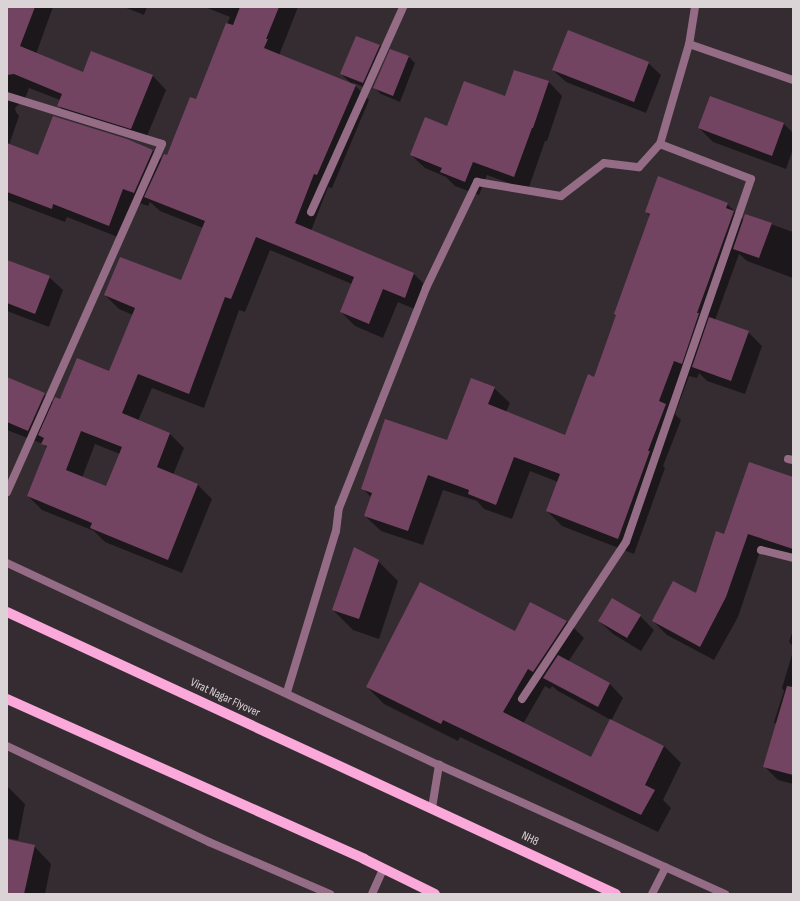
<!DOCTYPE html>
<style>
body{margin:0}
#map{position:relative;width:800px;height:901px;overflow:hidden;background:#352c31;font-family:"Sofia Sans Condensed",sans-serif}
div>[style]{position:absolute}
[style*='--x']{left:calc(var(--x)*1px);top:calc(var(--y)*1px);width:calc(var(--w)*1px);rotate:calc(var(--a)*1deg)}
.shadow>*{inset:0;background:#0007}
.building>*{inset:0;background:#734462}
.minor>*{height:8px;margin:-4px;padding:0 4px;transform-origin:4px;border-radius:4px;background:#956c85}
.tertiary>*{height:8px;margin:-4px;padding:0 4px;transform-origin:4px;border-radius:4px;background:#956c85}
.primary>*{height:10px;margin:-5px;padding:0 5px;transform-origin:5px;border-radius:5px;background:#fba8db}
span{translate:-50% -50%;white-space:nowrap;text-align:center;line-height:1.15;-webkit-text-stroke:3px #352c31;paint-order:stroke}
.street-label{font-size:12px;color:#dad4d7}
.frame{position:absolute;inset:0;border:8px solid #dad4d7;pointer-events:none}
</style>
<div id="map">
<div class="shadow">
<div style="clip-path:polygon(evenodd,7px 7px,53px 7px,36px 54px,83px 73px,92px 52px,153px 76px,166px 90px,145px 141px,71px 119px,58px 105px,60px 100px,29px 88px,23px 104px,19px 104px,15px 108px,16px 112px,19px 116px,9px 145px,38px 156px,127px 140px,153px 150px,162px 160px,167px 156px,196px 100px,230px 17px,205px 7px,298px 7px,280px 53px,280px 56px,352px 84px,341px 74px,380px 45px,386px 52px,370px 90px,352px 82px,369px 100px,332px 188px,328px 187px,311px 231px,414px 274px,428px 288px,419px 311px,398px 302px,383px 338px,355px 326px,341px 312px,352px 284px,270px 250px,245px 312px,239px 310px,204px 408px,152px 388px,138px 421px,170px 434px,184px 448px,173px 475px,198px 485px,212px 499px,182px 573px,105px 542px,94px 531px,42px 510px,28px 496px,47px 448px,43px 444px,7px 430px,7px 378px,44px 394px,54px 403px,110px 372px,133px 315px,119px 309px,105px 295px,181px 282px,203px 228px,160px 211px,150px 202px,148px 206px,137px 202px,123px 239px,67px 217px,65px 222px,7px 200px,7px 7px,95px 444px,120px 454px,107px 488px,82px 478px,95px 444px)"></div>
<div style="clip-path:polygon(124px 7px,147px 7px,144px 15px)"></div>
<div style="clip-path:polygon(408px 56px,415px 63px,400px 102px,381px 94px,374px 87px)"></div>
<div style="clip-path:polygon(648px 63px,661px 75px,646px 113px,566px 82px,553px 70px)"></div>
<div style="clip-path:polygon(549px 82px,562px 96px,547px 141px,545px 141px,528px 190px,487px 175px,479px 195px,455px 186px,446px 177px,425px 168px,411px 155px,448px 127px,506px 98px)"></div>
<div style="clip-path:polygon(784px 124px,793px 133px,793px 149px,786px 169px,713px 142px,699px 128px)"></div>
<div style="clip-path:polygon(727px 204px,744px 220px,745px 215px,793px 232px,793px 278px,747px 261px,739px 254px,715px 320px,748px 332px,762px 346px,745px 394px,707px 381px,699px 373px,697px 378px,689px 376px,675px 414px,681px 420px,663px 466px,665px 468px,634px 554px,562px 526px,547px 511px,558px 482px,530px 471px,512px 519px,484px 509px,477px 501px,443px 490px,423px 545px,381px 531px,365px 516px,372px 498px,363px 489px,448px 442px,494px 388px,510px 403px,506px 412px,566px 436px,595px 378px,650px 216px,646px 212px)"></div>
<div style="clip-path:polygon(7px 261px,49px 277px,63px 290px,49px 327px,7px 311px)"></div>
<div style="clip-path:polygon(793px 478px,793px 558px,761px 548px,738px 617px,714px 660px,667px 635px,653px 621px,696px 594px,724px 535px)"></div>
<div style="clip-path:polygon(378px 561px,398px 581px,379px 639px,353px 630px,333px 610px)"></div>
<div style="clip-path:polygon(evenodd,531px 603px,567px 621px,584px 638px,568px 662px,610px 684px,623px 698px,611px 721px,664px 746px,681px 763px,663px 800px,671px 808px,658px 832px,460px 737px,458px 741px,384px 704px,367px 687px,515px 633px,531px 603px,545px 686px,550px 689px,552px 686px,558px 691px,611px 720px,592px 759px,523px 724px,545px 686px)"></div>
<div style="clip-path:polygon(640px 616px,654px 630px,641px 651px,613px 634px,599px 621px)"></div>
<div style="clip-path:polygon(793px 630px,793px 646px,789px 642px)"></div>
<div style="clip-path:polygon(793px 651px,793px 784px,778px 780px,764px 766px,777px 725px,774px 722px,784px 691px,782px 688px)"></div>
<div style="clip-path:polygon(7px 786px,25px 804px,18px 840px,7px 838px)"></div>
<div style="clip-path:polygon(34px 846px,51px 864px,45px 894px,7px 894px,7px 880px)"></div>
</div>
<div class="building">
<div style="clip-path:polygon(7px 7px,35px 7px,20px 46px,83px 72px,91px 51px,153px 75px,131px 129px,57px 106px,62px 94px,14px 74px,7px 75px)"></div>
<div style="clip-path:polygon(evenodd,240px 7px,279px 7px,266px 39px,268px 39px,264px 48px,356px 85px,317px 175px,314px 174px,295px 223px,414px 273px,405px 298px,383px 289px,369px 324px,340px 312px,354px 277px,256px 237px,231px 299px,225px 297px,189px 394px,138px 374px,122px 413px,170px 433px,157px 467px,198px 484px,168px 560px,90px 528px,92px 523px,27px 496px,47px 446px,41px 444px,44px 438px,38px 435px,55px 397px,60px 399px,77px 358px,109px 371px,135px 308px,104px 295px,120px 257px,181px 280px,205px 221px,144px 197px,164px 154px,167px 155px,190px 97px,196px 99px,226px 23px,233px 25px,240px 7px,81px 431px,122px 447px,106px 486px,66px 470px,81px 431px)"></div>
<div style="clip-path:polygon(568px 30px,649px 62px,634px 102px,552px 70px)"></div>
<div style="clip-path:polygon(356px 36px,380px 45px,363px 83px,340px 74px)"></div>
<div style="clip-path:polygon(390px 49px,409px 56px,393px 96px,373px 88px)"></div>
<div style="clip-path:polygon(514px 70px,549px 81px,533px 128px,532px 128px,514px 177px,473px 162px,465px 182px,440px 172px,442px 168px,410px 155px,425px 117px,447px 126px,464px 81px,505px 96px)"></div>
<div style="clip-path:polygon(710px 96px,784px 123px,772px 156px,698px 128px)"></div>
<div style="clip-path:polygon(53px 116px,127px 139px,153px 150px,134px 193px,123px 189px,109px 226px,53px 204px,52px 209px,7px 192px,7px 143px,38px 155px)"></div>
<div style="clip-path:polygon(658px 176px,728px 203px,726px 208px,734px 211px,697px 313px,699px 313px,682px 364px,674px 361px,659px 401px,666px 404px,648px 451px,650px 451px,618px 539px,546px 511px,560px 474px,514px 457px,496px 505px,468px 494px,469px 490px,428px 475px,408px 531px,364px 516px,372px 493px,361px 489px,385px 419px,447px 440px,471px 378px,495px 387px,488px 404px,565px 435px,588px 374px,594px 377px,616px 315px,614px 314px,650px 214px,645px 212px)"></div>
<div style="clip-path:polygon(745px 214px,772px 223px,759px 258px,733px 249px)"></div>
<div style="clip-path:polygon(7px 260px,50px 276px,35px 314px,7px 303px)"></div>
<div style="clip-path:polygon(709px 317px,749px 331px,731px 381px,692px 367px)"></div>
<div style="clip-path:polygon(7px 377px,45px 393px,28px 431px,7px 422px)"></div>
<div style="clip-path:polygon(749px 462px,793px 477px,793px 549px,748px 534px,726px 597px,700px 647px,652px 621px,673px 581px,696px 593px,716px 531px,724px 534px)"></div>
<div style="clip-path:polygon(354px 547px,379px 560px,359px 619px,332px 610px)"></div>
<div style="clip-path:polygon(420px 582px,515px 631px,530px 602px,567px 621px,533px 672px,528px 669px,503px 712px,591px 757px,610px 719px,664px 746px,645px 785px,655px 790px,641px 815px,443px 720px,441px 724px,366px 687px)"></div>
<div style="clip-path:polygon(612px 598px,641px 615px,627px 638px,598px 621px)"></div>
<div style="clip-path:polygon(558px 655px,610px 683px,598px 707px,543px 678px)"></div>
<div style="clip-path:polygon(787px 686px,793px 687px,793px 775px,763px 767px)"></div>
<div style="clip-path:polygon(7px 839px,35px 845px,24px 894px,7px 894px)"></div>
</div>
<div class="minor">
<div style="--x:695;--y:7;--w:37;--a:99"></div>
<div style="--x:689;--y:44;--w:110;--a:19.1"></div>
<div style="--x:7;--y:96;--w:162;--a:17.2"></div>
<div style="--x:162;--y:144;--w:381;--a:114"></div>
<div style="--x:311;--y:212;--w:225;--a:-65.8"></div>
<div style="--x:788;--y:459;--w:5;--a:11"></div>
<div style="--x:761;--y:550;--w:33;--a:14"></div>
<div style="--x:287;--y:692;--w:168;--a:-73.1"></div>
<div style="--x:336;--y:531;--w:23;--a:-83"></div>
<div style="--x:339;--y:508;--w:237;--a:-68.4"></div>
<div style="--x:426;--y:288;--w:118;--a:-64.3"></div>
<div style="--x:477;--y:182;--w:85;--a:9.5"></div>
<div style="--x:561;--y:196;--w:54;--a:-37.5"></div>
<div style="--x:604;--y:163;--w:35;--a:7"></div>
<div style="--x:639;--y:167;--w:31;--a:-48"></div>
<div style="--x:522;--y:699;--w:188;--a:-56.5"></div>
<div style="--x:626;--y:542;--w:384;--a:-71"></div>
<div style="--x:751;--y:179;--w:97;--a:-159"></div>
<div style="--x:660;--y:144;--w:104;--a:-73.8"></div>
<div style="--x:372;--y:894;--w:27;--a:-66"></div>
</div>
<div class="tertiary">
<div style="--x:7;--y:563;--w:477;--a:25.1"></div>
<div style="--x:439;--y:765;--w:314;--a:24.3"></div>
<div style="--x:7;--y:746;--w:224;--a:25.4"></div>
<div style="--x:209;--y:842;--w:132;--a:23.3"></div>
<div style="--x:432;--y:808;--w:44;--a:-80.8"></div>
<div style="--x:652;--y:894;--w:30;--a:-63"></div>
</div>
<div class="primary">
<div style="--x:7;--y:612;--w:671;--a:24.85"></div>
<div style="--x:7;--y:699;--w:391;--a:24.1"></div>
<div style="--x:364;--y:859;--w:79;--a:26.2"></div>
</div>
<div class="street-label">
<span style="left:225px;top:698px;rotate:25deg">Virat Nagar Flyover</span>
<span style="left:530px;top:839px;rotate:25deg">NH8</span>
</div>
<div class="frame"></div>
</div>
